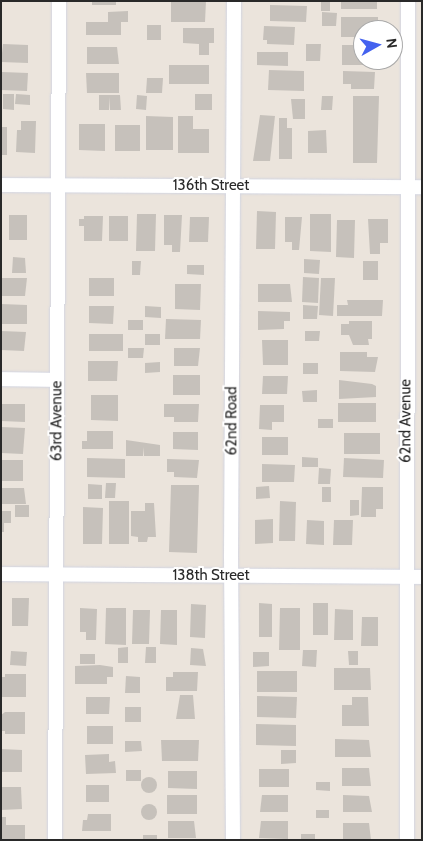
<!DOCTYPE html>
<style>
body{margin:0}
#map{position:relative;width:423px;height:841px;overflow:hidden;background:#ebe4dc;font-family:Cabin,sans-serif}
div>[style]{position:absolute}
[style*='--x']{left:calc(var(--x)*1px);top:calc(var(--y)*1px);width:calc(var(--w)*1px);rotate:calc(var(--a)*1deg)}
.building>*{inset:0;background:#c6c1bb}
.round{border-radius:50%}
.roads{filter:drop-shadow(0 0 1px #d1d4e1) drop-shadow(0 0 1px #d1d4e1)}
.street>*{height:14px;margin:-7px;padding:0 7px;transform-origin:7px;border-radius:7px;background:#fff}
span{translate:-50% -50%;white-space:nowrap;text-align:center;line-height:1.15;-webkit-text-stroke:4px #fff;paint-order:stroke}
.street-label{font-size:15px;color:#292929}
.frame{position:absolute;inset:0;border:2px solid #292929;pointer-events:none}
.north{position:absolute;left:353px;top:20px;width:50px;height:50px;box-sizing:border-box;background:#fff;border:1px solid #a9a9a9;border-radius:50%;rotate:83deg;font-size:14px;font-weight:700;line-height:20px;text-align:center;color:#292929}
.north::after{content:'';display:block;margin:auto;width:18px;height:22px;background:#4462ef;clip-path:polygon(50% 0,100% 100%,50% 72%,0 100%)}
</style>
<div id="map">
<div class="building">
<div style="clip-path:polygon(92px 1px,116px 1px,116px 5px,92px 5px)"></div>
<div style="clip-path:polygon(171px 1px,206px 1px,205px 22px,171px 22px)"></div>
<div style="clip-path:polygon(321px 1px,330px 1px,330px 11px,321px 11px)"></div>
<div style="clip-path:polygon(341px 1px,377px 1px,377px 9px,341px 9px)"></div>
<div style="clip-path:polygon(270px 5px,307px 6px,306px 22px,270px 21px)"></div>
<div style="clip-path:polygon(128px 11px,128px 22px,121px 22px,121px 35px,86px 35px,86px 22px,108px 22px,108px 12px)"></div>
<div style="clip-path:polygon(322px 12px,337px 13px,336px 26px,322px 26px)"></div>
<div style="clip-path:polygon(341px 17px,378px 17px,378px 30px,363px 30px,363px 37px,341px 37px)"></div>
<div style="clip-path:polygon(147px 25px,161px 25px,161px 40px,147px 40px)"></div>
<div style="clip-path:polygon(264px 26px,295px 27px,294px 45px,267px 44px,267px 40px,263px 40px)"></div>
<div style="clip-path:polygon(183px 28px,214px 28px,214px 43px,209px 43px,209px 55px,199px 55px,199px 44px,183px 43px)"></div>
<div style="clip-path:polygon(3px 44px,28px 45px,28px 63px,1px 62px)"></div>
<div style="clip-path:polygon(306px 44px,321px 44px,320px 61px,306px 61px)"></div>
<div style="clip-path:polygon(342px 45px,363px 45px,363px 60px,380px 60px,380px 65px,342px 65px)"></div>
<div style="clip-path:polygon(87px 47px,117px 47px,119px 64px,87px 64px)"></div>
<div style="clip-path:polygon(257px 52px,288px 52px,288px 66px,257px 65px)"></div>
<div style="clip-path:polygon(169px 65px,209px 65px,209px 84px,169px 84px)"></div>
<div style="clip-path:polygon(269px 70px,304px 71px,304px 91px,268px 90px)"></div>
<div style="clip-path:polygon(343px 71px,375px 72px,374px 89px,351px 89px,351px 84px,343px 84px)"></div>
<div style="clip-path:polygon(2px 72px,28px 73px,27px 91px,1px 90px)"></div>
<div style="clip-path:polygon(86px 73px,119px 73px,119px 93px,87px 93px)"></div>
<div style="clip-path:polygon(147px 78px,163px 78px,162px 93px,146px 93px)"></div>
<div style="clip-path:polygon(3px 94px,14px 94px,14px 110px,3px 109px)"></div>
<div style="clip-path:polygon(16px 94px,30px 95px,30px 105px,15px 104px)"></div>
<div style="clip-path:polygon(195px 94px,212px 94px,212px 110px,195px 110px)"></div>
<div style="clip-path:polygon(99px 95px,120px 95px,121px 110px,110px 110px,110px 97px,109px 110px,99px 110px)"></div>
<div style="clip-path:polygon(137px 95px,147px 96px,146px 110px,136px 109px)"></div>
<div style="clip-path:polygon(322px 96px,333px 96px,332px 110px,321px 110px)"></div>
<div style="clip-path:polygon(353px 96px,379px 96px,377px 163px,353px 163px)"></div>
<div style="clip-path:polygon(291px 99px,305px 99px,305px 119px,293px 119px)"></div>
<div style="clip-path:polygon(260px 115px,275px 116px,270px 161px,253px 161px)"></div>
<div style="clip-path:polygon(146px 116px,173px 117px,173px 150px,146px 150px)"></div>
<div style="clip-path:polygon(178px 116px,193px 116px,193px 129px,209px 129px,209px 153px,178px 153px)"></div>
<div style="clip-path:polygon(279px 118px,287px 118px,287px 128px,292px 128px,292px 159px,279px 159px)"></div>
<div style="clip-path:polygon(21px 121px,36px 121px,35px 153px,16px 152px,17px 130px,21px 130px)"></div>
<div style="clip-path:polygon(79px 124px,105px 124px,105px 151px,79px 150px)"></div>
<div style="clip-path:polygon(115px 125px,140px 125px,140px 151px,115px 151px)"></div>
<div style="clip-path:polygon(1px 127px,7px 127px,7px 155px,1px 155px)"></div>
<div style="clip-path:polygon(326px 130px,327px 153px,308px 153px,308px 131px)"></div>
<div style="clip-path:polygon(257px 211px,276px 212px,275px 249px,256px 249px)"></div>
<div style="clip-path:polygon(137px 214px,156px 214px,155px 251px,136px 251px)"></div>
<div style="clip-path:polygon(310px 214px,331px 214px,331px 252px,310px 251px)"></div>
<div style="clip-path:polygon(9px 215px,27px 215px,27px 240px,9px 240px)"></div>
<div style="clip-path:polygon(164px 215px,182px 215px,180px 252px,172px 252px,172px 245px,164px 245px)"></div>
<div style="clip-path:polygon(84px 216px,103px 216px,102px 241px,84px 241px,84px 226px,79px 226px,79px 219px,84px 219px)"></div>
<div style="clip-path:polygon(109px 216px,128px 216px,128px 241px,109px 241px)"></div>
<div style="clip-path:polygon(190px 217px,209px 217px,208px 242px,189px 242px)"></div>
<div style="clip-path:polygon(285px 217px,302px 217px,299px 250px,292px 250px,292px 242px,285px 242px)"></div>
<div style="clip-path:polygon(368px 219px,388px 219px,388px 243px,380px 243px,380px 254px,370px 254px)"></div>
<div style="clip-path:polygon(337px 220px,355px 220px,354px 258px,336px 257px)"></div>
<div style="clip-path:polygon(13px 257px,25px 258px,26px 273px,12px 273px)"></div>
<div style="clip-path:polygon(304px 259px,320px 260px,319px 274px,304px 273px)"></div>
<div style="clip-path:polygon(132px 261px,141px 261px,140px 275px,132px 275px)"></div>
<div style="clip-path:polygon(363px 261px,378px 261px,378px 280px,363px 280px)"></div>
<div style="clip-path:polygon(187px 265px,204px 265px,204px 275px,187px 274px)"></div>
<div style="clip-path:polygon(303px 277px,319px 278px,318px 303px,302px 302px)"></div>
<div style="clip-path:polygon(1px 278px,27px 278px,25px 296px,1px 296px)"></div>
<div style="clip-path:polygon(89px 278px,114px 278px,114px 296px,89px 296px)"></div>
<div style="clip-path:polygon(321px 278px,335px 278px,333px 316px,319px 315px)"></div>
<div style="clip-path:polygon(175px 284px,201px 284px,200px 310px,175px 309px)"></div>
<div style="clip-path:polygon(258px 284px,290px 284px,292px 302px,258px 302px)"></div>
<div style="clip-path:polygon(347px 300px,383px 300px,382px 316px,337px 316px,337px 305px,348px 305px)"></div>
<div style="clip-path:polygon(1px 304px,27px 305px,27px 324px,1px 324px)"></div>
<div style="clip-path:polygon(303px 305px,318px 306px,317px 319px,303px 319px)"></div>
<div style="clip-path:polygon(89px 306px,114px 306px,113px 324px,89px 323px)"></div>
<div style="clip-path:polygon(145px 306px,161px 307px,161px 318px,145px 317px)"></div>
<div style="clip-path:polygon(258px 311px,290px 312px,290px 321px,284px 321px,284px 329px,258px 330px)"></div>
<div style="clip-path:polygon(166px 319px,201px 320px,200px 339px,165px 339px)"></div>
<div style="clip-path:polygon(128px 320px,143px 320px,143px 330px,128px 330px)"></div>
<div style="clip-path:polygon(349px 321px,372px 321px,372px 339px,368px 339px,369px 345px,353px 345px,349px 335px,341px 335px,341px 324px,349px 324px)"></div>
<div style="clip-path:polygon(1px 331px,26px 332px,24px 351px,1px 350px)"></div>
<div style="clip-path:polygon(305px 331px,320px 331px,319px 341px,305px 341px)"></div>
<div style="clip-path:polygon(89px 334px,123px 334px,123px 351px,89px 351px)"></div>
<div style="clip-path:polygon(145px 334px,160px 334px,160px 345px,145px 345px)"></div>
<div style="clip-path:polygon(262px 340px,288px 340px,288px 365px,263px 365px)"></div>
<div style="clip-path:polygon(128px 348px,144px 348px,143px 358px,128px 358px)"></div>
<div style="clip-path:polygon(174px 348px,200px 348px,198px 366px,174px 366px)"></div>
<div style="clip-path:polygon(340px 352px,367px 352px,367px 357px,378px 357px,375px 372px,340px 371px)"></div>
<div style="clip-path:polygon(88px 361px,118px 361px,117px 381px,88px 381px)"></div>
<div style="clip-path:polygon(160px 362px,160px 372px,145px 373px,145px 363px)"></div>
<div style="clip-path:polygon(303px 363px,318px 363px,318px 374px,303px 374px)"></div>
<div style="clip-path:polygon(173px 375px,200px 375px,200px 395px,173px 395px)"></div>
<div style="clip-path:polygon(263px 376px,288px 376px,287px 394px,262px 394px)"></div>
<div style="clip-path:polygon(339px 380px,372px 384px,376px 386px,376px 397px,339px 399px)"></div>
<div style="clip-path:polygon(317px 390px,317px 402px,303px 402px,302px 391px)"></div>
<div style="clip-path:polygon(91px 395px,118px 395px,118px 421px,91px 420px)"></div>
<div style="clip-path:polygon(338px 403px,376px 403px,376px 422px,338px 422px)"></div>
<div style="clip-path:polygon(1px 404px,25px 404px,25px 422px,1px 421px)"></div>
<div style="clip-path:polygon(164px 404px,199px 404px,198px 422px,174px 422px,174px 417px,164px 417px)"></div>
<div style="clip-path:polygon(260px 405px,284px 405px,284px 422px,272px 422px,272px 430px,259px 429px)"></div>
<div style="clip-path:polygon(318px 419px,333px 419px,333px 428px,318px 428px)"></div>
<div style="clip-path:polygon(1px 427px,25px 428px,23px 454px,1px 453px)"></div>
<div style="clip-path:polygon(87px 431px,113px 431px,113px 449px,82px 449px,82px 441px,87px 441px)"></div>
<div style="clip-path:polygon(173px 432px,198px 432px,198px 450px,173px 449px)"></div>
<div style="clip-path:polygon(344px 433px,380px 433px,380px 454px,344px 454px)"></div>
<div style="clip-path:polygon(262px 437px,288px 437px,288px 455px,262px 455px)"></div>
<div style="clip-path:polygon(126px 440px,160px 445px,160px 456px,144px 456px,143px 447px,143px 456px,126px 456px)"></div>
<div style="clip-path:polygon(302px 457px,318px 458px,318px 467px,302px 467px)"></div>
<div style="clip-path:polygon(87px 458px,125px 459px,125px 478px,87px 477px)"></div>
<div style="clip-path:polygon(344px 458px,384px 460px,383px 478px,343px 477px)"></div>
<div style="clip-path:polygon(167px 459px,199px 460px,197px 478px,174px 477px,174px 472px,167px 472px)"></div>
<div style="clip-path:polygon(1px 460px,23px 460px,23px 481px,1px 481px)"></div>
<div style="clip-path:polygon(262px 464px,295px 465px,294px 482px,262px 482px)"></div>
<div style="clip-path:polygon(319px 468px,331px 469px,330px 484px,318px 484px)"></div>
<div style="clip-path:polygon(106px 483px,116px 483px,115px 498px,105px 498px)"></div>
<div style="clip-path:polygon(88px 484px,102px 485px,102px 499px,88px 499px)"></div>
<div style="clip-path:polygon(171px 485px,199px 485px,197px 553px,169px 552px)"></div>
<div style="clip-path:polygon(269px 486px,270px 498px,256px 499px,256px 487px)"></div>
<div style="clip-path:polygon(322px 487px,331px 487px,331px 502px,322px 502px)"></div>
<div style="clip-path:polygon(362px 487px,383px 487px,383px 509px,376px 509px,376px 517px,361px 517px)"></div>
<div style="clip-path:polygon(1px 488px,24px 488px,26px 504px,1px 504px)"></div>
<div style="clip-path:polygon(350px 500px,359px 500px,359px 515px,350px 516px)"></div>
<div style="clip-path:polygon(109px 501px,129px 501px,129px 544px,109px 544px)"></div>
<div style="clip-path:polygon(280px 501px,296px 502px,295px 541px,279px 541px)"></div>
<div style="clip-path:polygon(145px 503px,154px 503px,156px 537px,148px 537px,147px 542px,138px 542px,138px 537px,131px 536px,131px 511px,145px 511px)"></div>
<div style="clip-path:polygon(15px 505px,29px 505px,29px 517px,15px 517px)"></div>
<div style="clip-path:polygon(83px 507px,103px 508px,102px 544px,83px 544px)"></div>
<div style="clip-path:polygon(1px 511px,11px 511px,11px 523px,4px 523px,4px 532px,1px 532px)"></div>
<div style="clip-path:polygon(273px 519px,273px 543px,255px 544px,255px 520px)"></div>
<div style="clip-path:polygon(307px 520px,324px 521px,324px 545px,306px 544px)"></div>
<div style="clip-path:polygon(334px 520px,353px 520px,352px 545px,333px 545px)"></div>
<div style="clip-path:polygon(12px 598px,29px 598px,28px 626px,12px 626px)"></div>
<div style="clip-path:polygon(259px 603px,272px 604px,272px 637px,259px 637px)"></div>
<div style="clip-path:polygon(313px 603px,328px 603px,328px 635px,313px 635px)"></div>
<div style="clip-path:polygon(191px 604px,206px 605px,205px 638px,190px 637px)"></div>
<div style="clip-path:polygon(80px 608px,97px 609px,96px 640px,86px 640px,86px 632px,80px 632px)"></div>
<div style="clip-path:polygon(106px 608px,126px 608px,126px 645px,105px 644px)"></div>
<div style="clip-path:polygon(280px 608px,300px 608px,300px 650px,279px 650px)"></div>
<div style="clip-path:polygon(335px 609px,353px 610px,353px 640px,334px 640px)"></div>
<div style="clip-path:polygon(133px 610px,150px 610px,149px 644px,132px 644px)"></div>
<div style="clip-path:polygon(161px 610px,177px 610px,177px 645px,160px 644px)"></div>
<div style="clip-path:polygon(362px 617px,378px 617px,378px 646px,361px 646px)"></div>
<div style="clip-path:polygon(128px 647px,128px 663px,118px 663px,118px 648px)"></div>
<div style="clip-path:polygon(146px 647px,156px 647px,156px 663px,145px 663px)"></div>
<div style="clip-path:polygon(191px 648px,203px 649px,206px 666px,190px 665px)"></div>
<div style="clip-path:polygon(303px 650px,317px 650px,316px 667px,302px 666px)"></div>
<div style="clip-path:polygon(11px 651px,27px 652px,26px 666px,10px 665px)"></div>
<div style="clip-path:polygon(348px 651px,358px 651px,358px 665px,349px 665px)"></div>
<div style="clip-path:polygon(253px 652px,269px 652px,269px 666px,253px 667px)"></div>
<div style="clip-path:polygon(80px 654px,95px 654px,95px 664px,80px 664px)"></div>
<div style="clip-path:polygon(100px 665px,113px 667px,113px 677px,107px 677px,107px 684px,75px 684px,75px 666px)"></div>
<div style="clip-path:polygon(334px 668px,370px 668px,371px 690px,334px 690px)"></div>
<div style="clip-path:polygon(257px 671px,297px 671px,297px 692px,257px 692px)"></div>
<div style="clip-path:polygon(173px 672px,198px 672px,197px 691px,166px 691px,166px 677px,173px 677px)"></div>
<div style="clip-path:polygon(5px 674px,26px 674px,26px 697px,1px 697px,1px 677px,5px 677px)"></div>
<div style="clip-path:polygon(126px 676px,140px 677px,140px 693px,125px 693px)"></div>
<div style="clip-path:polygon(180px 695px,193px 695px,195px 719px,176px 719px)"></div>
<div style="clip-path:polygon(257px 696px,297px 697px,296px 718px,257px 717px)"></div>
<div style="clip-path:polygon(86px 697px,110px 697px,109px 714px,86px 714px)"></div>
<div style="clip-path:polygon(352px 697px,368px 697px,369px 726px,342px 726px,342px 705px,352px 705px)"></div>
<div style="clip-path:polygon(125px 707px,141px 707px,141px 722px,125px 722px)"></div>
<div style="clip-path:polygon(5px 712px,25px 712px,25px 734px,5px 734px,5px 731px,1px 731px,1px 715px)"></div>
<div style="clip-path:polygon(256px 724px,296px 725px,296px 746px,256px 745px)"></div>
<div style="clip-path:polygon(87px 726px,113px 726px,113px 744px,87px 744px)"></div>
<div style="clip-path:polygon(335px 739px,369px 740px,371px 757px,335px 757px)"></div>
<div style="clip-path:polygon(161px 740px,199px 740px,198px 761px,162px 761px)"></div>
<div style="clip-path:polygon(125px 741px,141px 741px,142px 751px,125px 752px)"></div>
<div style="clip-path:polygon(1px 749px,22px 750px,22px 772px,1px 772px)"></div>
<div style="clip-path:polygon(281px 750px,296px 750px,296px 763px,281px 764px)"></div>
<div style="clip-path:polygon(109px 754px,109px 762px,115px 761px,116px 773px,86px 774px,85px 755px)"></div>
<div style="clip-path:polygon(342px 768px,369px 768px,371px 786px,342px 786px)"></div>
<div style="clip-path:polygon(259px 769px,289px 769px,289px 787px,259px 787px)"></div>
<div style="clip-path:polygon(126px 770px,141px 770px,141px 781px,126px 781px)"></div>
<div style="clip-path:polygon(168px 771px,197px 771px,197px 789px,168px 788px)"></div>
<div class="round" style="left:141px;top:777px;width:16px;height:16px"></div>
<div style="clip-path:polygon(316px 782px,330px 782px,330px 791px,316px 790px)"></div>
<div style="clip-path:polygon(86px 785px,109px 785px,109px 802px,86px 802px)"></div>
<div style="clip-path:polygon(1px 787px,21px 787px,22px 809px,1px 810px)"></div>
<div style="clip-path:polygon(167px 795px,197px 795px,197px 814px,167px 814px)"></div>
<div style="clip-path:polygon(262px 795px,288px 795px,288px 812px,260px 812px)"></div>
<div style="clip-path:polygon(343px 795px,369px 796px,372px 812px,343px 812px)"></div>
<div class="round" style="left:141px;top:804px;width:16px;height:16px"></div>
<div style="clip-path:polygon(316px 810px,329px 810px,329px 818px,316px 818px)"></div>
<div style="clip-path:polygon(88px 814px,111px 814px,111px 831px,82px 831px,83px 820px,87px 820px)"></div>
<div style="clip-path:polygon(1px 817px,6px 817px,6px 825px,25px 825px,25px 840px,1px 840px)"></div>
<div style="clip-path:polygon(168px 821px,194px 821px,196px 838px,168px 838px)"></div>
<div style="clip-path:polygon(261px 821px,288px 821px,288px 839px,259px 838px)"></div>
<div style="clip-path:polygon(343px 823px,369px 823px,371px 840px,343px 839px)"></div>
<div style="clip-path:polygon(301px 834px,315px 834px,315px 840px,301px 840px)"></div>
<div style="clip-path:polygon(143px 835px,157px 835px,157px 840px,143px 840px)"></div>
</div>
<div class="roads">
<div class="street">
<div style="--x:1;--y:185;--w:421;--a:0.3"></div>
<div style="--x:1;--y:379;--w:56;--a:1"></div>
<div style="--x:1;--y:574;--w:421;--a:0.4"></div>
<div style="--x:55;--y:840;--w:839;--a:-89.73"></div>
<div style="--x:233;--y:840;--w:283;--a:-90.4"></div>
<div style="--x:231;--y:557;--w:556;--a:-89.69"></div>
<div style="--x:407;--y:840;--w:839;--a:-89.93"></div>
</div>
</div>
<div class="street-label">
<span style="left:211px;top:186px">136th Street</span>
<span style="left:57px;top:421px;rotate:-90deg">63rd Avenue</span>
<span style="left:232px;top:421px;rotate:-90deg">62nd Road</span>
<span style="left:406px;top:421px;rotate:-90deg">62nd Avenue</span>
<span style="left:211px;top:576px">138th Street</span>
</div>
<div class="frame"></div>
<div class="north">N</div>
</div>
